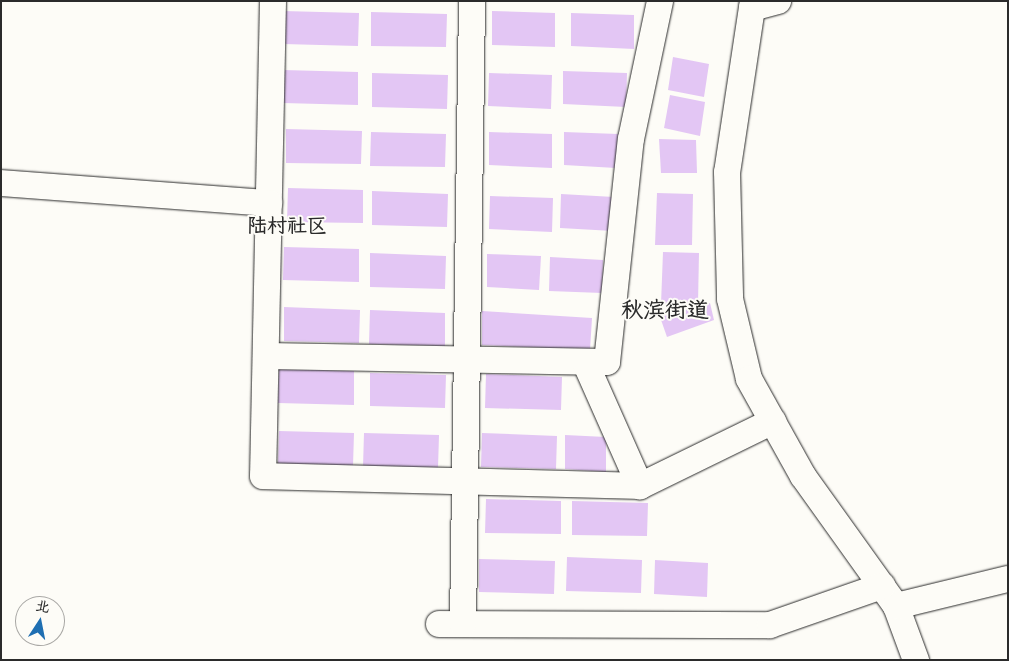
<!DOCTYPE html>
<meta charset="utf-8">
<style>
body{margin:0}
#map{position:relative;width:1009px;height:661px;overflow:hidden;background:#fdfcf7;font-family:Pangolin,"LXGW WenKai TC",sans-serif}
div>[style]{position:absolute}
[style*='--x']{left:calc(var(--x)*1px);top:calc(var(--y)*1px);width:calc(var(--w)*1px);rotate:calc(var(--a)*1deg)}
.building>*{inset:0;background:#e3c6f4}
.roads{filter:drop-shadow(0 0 1px #2b2b2b) drop-shadow(0 0 1px #2b2b2b)}
.minor>*{height:26px;margin:-13px;padding:0 13px;transform-origin:13px;border-radius:13px;background:#fdfcf7}
span{translate:-50% -50%;white-space:nowrap;text-align:center;line-height:1.15;-webkit-text-stroke:4px #fdfcf7;paint-order:stroke}
.quarter-label{font-size:20px;color:#2b2b2b;font-weight:700}
.district-label{font-size:22px;color:#2b2b2b;font-weight:700}
.frame{position:absolute;inset:0;border:2px solid #2b2b2b;pointer-events:none}
.north{position:absolute;left:15px;top:596px;width:50px;height:50px;box-sizing:border-box;background:#fdfcf7;border:1px solid #a9a8a5;border-radius:50%;rotate:11deg;font-size:14px;font-weight:700;line-height:20px;text-align:center;color:#2b2b2b}
.north::after{content:'';display:block;margin:auto;width:18px;height:22px;background:#1f6fb2;clip-path:polygon(50% 0,100% 100%,50% 72%,0 100%)}
</style>
<div id="map">
<div class="building">
<div style="clip-path:polygon(283px 11px,359px 13px,358px 46px,283px 44px)"></div>
<div style="clip-path:polygon(492px 11px,555px 13px,555px 47px,492px 45px)"></div>
<div style="clip-path:polygon(371px 12px,447px 14px,446px 47px,371px 46px)"></div>
<div style="clip-path:polygon(571px 13px,634px 15px,634px 49px,571px 46px)"></div>
<div style="clip-path:polygon(673px 57px,709px 64px,704px 97px,668px 90px)"></div>
<div style="clip-path:polygon(283px 70px,358px 72px,358px 105px,283px 103px)"></div>
<div style="clip-path:polygon(563px 71px,627px 73px,626px 107px,563px 104px)"></div>
<div style="clip-path:polygon(372px 73px,448px 75px,447px 109px,372px 107px)"></div>
<div style="clip-path:polygon(489px 73px,552px 75px,551px 109px,488px 106px)"></div>
<div style="clip-path:polygon(670px 95px,705px 102px,700px 136px,664px 128px)"></div>
<div style="clip-path:polygon(286px 129px,362px 131px,361px 164px,286px 163px)"></div>
<div style="clip-path:polygon(371px 132px,446px 134px,445px 167px,370px 166px)"></div>
<div style="clip-path:polygon(489px 132px,552px 134px,552px 168px,489px 165px)"></div>
<div style="clip-path:polygon(564px 132px,618px 134px,616px 168px,564px 165px)"></div>
<div style="clip-path:polygon(659px 139px,696px 140px,697px 173px,661px 173px)"></div>
<div style="clip-path:polygon(288px 188px,363px 190px,363px 223px,287px 222px)"></div>
<div style="clip-path:polygon(372px 191px,448px 194px,447px 227px,372px 225px)"></div>
<div style="clip-path:polygon(657px 193px,693px 194px,692px 245px,655px 245px)"></div>
<div style="clip-path:polygon(561px 194px,614px 197px,613px 231px,560px 228px)"></div>
<div style="clip-path:polygon(490px 196px,553px 198px,552px 232px,489px 229px)"></div>
<div style="clip-path:polygon(284px 247px,359px 249px,359px 282px,283px 280px)"></div>
<div style="clip-path:polygon(663px 252px,699px 253px,698px 304px,661px 304px)"></div>
<div style="clip-path:polygon(370px 253px,446px 256px,445px 289px,370px 287px)"></div>
<div style="clip-path:polygon(487px 254px,541px 256px,539px 290px,487px 287px)"></div>
<div style="clip-path:polygon(550px 257px,603px 260px,602px 293px,549px 291px)"></div>
<div style="clip-path:polygon(710px 303px,714px 320px,667px 337px,660px 317px)"></div>
<div style="clip-path:polygon(284px 307px,360px 310px,359px 343px,284px 341px)"></div>
<div style="clip-path:polygon(370px 310px,445px 313px,445px 346px,369px 344px)"></div>
<div style="clip-path:polygon(482px 311px,592px 318px,590px 350px,482px 345px)"></div>
<div style="clip-path:polygon(279px 369px,354px 371px,354px 405px,278px 403px)"></div>
<div style="clip-path:polygon(370px 373px,446px 375px,445px 408px,370px 406px)"></div>
<div style="clip-path:polygon(486px 374px,562px 377px,561px 410px,485px 408px)"></div>
<div style="clip-path:polygon(279px 431px,354px 433px,353px 466px,278px 464px)"></div>
<div style="clip-path:polygon(364px 433px,439px 435px,438px 468px,363px 467px)"></div>
<div style="clip-path:polygon(482px 433px,557px 436px,556px 469px,481px 467px)"></div>
<div style="clip-path:polygon(565px 435px,606px 437px,606px 472px,565px 469px)"></div>
<div style="clip-path:polygon(486px 499px,561px 501px,561px 534px,485px 533px)"></div>
<div style="clip-path:polygon(572px 501px,648px 503px,647px 536px,572px 535px)"></div>
<div style="clip-path:polygon(567px 557px,642px 560px,641px 593px,566px 591px)"></div>
<div style="clip-path:polygon(479px 559px,555px 561px,554px 594px,479px 592px)"></div>
<div style="clip-path:polygon(655px 560px,708px 563px,707px 597px,654px 594px)"></div>
</div>
<div class="roads">
<div class="minor">
<div style="--x:273;--y:1;--w:475;--a:91.2"></div>
<div style="--x:263;--y:476;--w:377;--a:1.5"></div>
<div style="--x:640;--y:486;--w:148;--a:-26"></div>
<div style="--x:753;--y:1;--w:173;--a:98.6"></div>
<div style="--x:727;--y:172;--w:127;--a:88.6"></div>
<div style="--x:730;--y:299;--w:82;--a:76.6"></div>
<div style="--x:749;--y:379;--w:111;--a:60.9"></div>
<div style="--x:803;--y:476;--w:160;--a:54.4"></div>
<div style="--x:896;--y:606;--w:58;--a:69.7"></div>
<div style="--x:752;--y:8;--w:27;--a:-15"></div>
<div style="--x:1;--y:183;--w:269;--a:4.3"></div>
<div style="--x:266;--y:356;--w:341;--a:1"></div>
<div style="--x:607;--y:362;--w:224;--a:-83.9"></div>
<div style="--x:631;--y:139;--w:141;--a:-78.1"></div>
<div style="--x:585;--y:362;--w:136;--a:66.1"></div>
<div style="--x:896;--y:606;--w:115;--a:-13.6"></div>
<div style="--x:439;--y:624;--w:331;--a:0.2"></div>
<div style="--x:770;--y:625;--w:119;--a:-19.2"></div>
<div style="--x:463;--y:624;--w:623;--a:-89.17"></div>
</div>
</div>
<div class="quarter-label">
<span style="left:287px;top:225px">陆村社区</span>
</div>
<div class="district-label">
<span style="left:665px;top:311px">秋滨街道</span>
</div>
<div class="frame"></div>
<div class="north">北</div>
</div>
